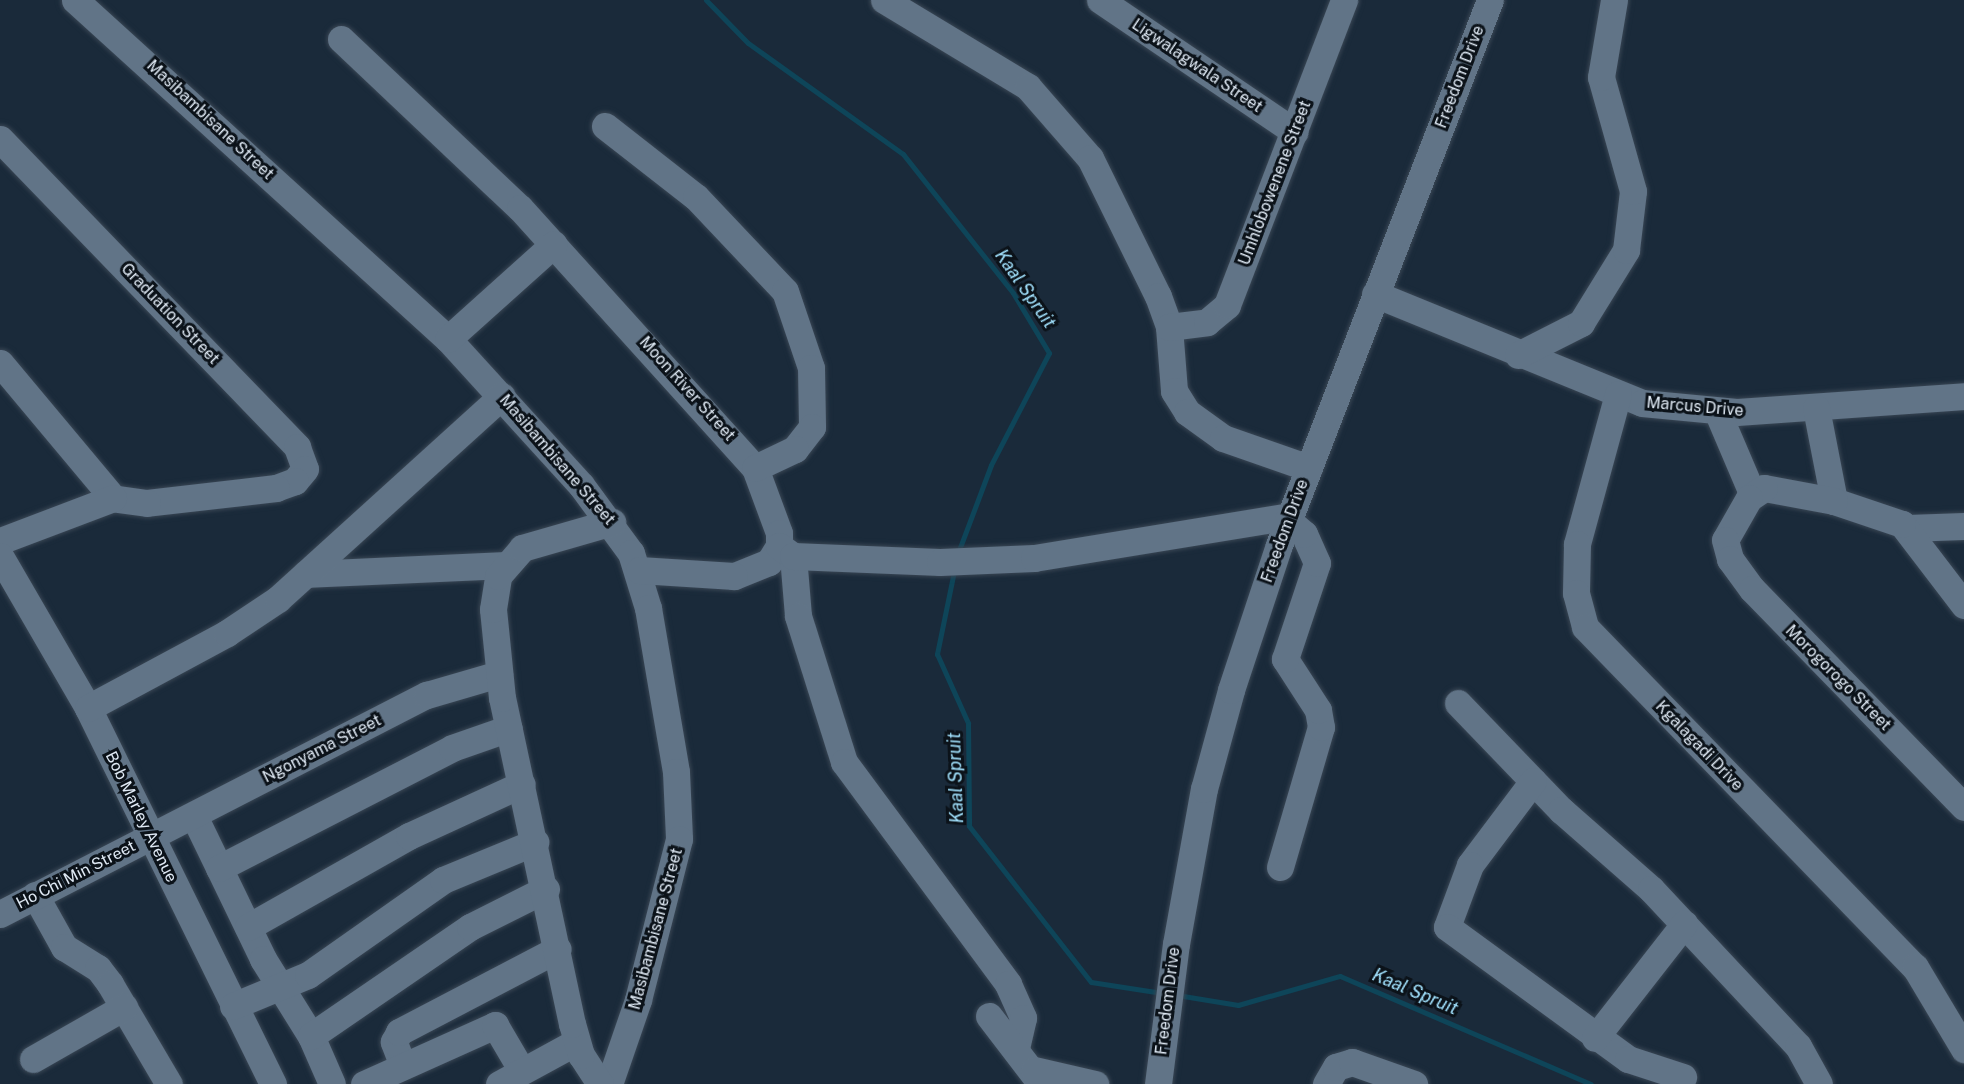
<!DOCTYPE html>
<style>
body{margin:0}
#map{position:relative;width:1964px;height:1084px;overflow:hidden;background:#1a2a3a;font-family:"Public Sans",sans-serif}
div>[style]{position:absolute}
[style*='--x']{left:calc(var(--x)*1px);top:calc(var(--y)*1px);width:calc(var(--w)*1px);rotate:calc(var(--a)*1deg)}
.stream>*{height:5px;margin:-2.5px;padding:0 2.5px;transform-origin:2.5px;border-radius:2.5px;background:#0e4559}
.roads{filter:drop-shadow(0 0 2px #394654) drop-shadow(0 0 2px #394654)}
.minor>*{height:27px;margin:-13.5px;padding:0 13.5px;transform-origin:13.5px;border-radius:13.5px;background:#617487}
span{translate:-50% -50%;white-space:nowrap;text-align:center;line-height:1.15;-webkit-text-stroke:6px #0b1219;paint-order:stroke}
.street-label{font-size:16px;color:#dfe9f4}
.water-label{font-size:18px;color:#a1e1fd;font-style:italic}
</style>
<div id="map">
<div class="stream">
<div style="--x:706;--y:0;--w:60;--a:45.7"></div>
<div style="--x:748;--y:43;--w:191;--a:35.6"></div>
<div style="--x:903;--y:154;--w:177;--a:51.6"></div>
<div style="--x:1013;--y:293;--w:70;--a:59"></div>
<div style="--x:1049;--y:353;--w:126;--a:117.4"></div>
<div style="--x:991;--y:465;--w:94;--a:110.6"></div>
<div style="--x:954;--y:571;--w:85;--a:101.6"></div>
<div style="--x:937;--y:654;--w:76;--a:65.8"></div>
<div style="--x:968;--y:723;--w:103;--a:89.4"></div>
<div style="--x:969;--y:826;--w:198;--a:52"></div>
<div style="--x:1091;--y:982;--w:72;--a:8.8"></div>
<div style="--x:1177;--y:995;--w:62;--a:9.3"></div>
<div style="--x:1238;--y:1005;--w:106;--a:-15.9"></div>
<div style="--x:1340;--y:976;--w:273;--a:23.3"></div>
</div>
<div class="roads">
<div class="minor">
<div style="--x:75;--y:0;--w:504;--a:42.27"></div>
<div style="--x:448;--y:339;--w:197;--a:47.7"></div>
<div style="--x:581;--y:485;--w:84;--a:53.7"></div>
<div style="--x:631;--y:553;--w:58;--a:72.8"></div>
<div style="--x:648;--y:608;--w:166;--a:80.3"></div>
<div style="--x:676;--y:772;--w:67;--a:87.4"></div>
<div style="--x:679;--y:839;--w:166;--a:104.3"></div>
<div style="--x:638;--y:1000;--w:89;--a:109"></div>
<div style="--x:884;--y:0;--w:168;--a:31.1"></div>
<div style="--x:1028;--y:87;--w:94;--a:48.9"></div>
<div style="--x:1090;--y:158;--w:154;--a:63.8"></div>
<div style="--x:1158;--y:296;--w:33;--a:70"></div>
<div style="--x:1169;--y:327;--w:64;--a:85.5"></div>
<div style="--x:1174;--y:391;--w:25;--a:58"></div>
<div style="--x:1187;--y:412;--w:44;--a:35.8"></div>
<div style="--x:1223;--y:438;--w:91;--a:19.2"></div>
<div style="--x:1100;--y:0;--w:235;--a:34.1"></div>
<div style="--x:341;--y:39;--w:246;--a:43.4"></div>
<div style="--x:520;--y:208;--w:350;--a:47.9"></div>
<div style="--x:755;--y:468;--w:69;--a:69.7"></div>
<div style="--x:779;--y:533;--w:13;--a:90"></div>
<div style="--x:779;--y:546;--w:19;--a:122"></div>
<div style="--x:769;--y:562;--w:38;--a:158"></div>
<div style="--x:734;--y:576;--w:95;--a:-176.4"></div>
<div style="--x:605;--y:126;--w:115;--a:38"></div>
<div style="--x:696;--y:197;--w:129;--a:46.6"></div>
<div style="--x:785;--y:291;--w:81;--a:71.3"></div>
<div style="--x:811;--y:368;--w:59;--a:89"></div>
<div style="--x:812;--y:427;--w:28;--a:128"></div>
<div style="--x:795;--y:449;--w:44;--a:154.6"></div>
<div style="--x:0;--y:139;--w:428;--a:46"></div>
<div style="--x:297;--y:447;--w:23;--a:70"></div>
<div style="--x:305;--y:469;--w:16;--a:130"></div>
<div style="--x:295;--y:481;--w:20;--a:160"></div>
<div style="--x:276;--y:488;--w:130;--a:173.4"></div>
<div style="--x:147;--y:503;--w:34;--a:-172"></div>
<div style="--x:113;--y:498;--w:176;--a:-129.9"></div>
<div style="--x:1375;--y:294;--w:288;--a:22.2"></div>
<div style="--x:1642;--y:403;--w:95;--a:5.4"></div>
<div style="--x:1737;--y:412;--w:228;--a:-4"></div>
<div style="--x:1169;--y:327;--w:38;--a:-7"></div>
<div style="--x:1207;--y:322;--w:26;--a:-40"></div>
<div style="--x:1227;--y:305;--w:327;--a:-69"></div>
<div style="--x:448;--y:339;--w:142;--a:-41.9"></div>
<div style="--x:1518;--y:355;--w:71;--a:-26.9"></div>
<div style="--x:1581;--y:323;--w:86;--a:-58.3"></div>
<div style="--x:1626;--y:250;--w:59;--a:-83.2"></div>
<div style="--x:1633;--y:191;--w:118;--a:-105.7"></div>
<div style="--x:1601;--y:77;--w:78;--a:-80.4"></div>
<div style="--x:1618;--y:394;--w:156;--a:105.3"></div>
<div style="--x:1577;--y:544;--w:49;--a:91.2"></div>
<div style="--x:1576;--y:593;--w:35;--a:75"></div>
<div style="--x:1585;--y:627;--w:474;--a:45.9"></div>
<div style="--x:1915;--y:967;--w:96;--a:59.1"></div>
<div style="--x:1816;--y:408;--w:95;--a:79"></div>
<div style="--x:1717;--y:411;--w:89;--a:66.9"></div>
<div style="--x:1907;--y:528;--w:57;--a:-2"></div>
<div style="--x:0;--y:541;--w:121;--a:-20.8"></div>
<div style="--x:779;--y:546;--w:17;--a:36"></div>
<div style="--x:793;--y:556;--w:60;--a:85.2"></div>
<div style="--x:798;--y:616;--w:153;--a:72.5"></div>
<div style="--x:844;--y:762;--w:276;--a:53.5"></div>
<div style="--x:1008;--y:984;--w:37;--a:66"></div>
<div style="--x:1023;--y:1018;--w:31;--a:103"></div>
<div style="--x:0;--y:556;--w:176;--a:59.9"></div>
<div style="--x:88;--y:708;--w:419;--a:63.8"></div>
<div style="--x:793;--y:556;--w:147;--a:2.3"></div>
<div style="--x:940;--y:562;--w:94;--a:-2.4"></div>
<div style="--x:1034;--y:558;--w:259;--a:-9.3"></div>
<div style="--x:306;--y:574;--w:198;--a:-2.6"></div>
<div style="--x:1964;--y:605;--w:102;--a:-127.4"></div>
<div style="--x:1902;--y:524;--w:72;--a:-161.3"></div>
<div style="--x:1834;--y:501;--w:71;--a:-169.5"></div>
<div style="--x:1764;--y:488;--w:18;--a:146"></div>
<div style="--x:1749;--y:498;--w:48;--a:119.7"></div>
<div style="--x:1725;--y:540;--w:20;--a:75"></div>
<div style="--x:1730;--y:559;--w:37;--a:54"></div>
<div style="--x:1752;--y:589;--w:304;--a:45.8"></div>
<div style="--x:1458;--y:703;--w:149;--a:46.1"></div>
<div style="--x:1561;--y:810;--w:120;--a:41.3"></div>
<div style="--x:1651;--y:889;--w:215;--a:46.9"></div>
<div style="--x:1798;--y:1046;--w:43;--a:61.1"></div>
<div style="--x:88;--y:708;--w:158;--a:-28.3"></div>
<div style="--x:227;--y:633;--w:61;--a:-33.7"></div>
<div style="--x:278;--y:599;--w:302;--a:-42.2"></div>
<div style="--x:1533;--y:781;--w:105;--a:126.9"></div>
<div style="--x:1470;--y:865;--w:66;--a:110.4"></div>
<div style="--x:1447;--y:927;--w:224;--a:36.1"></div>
<div style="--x:1628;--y:1059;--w:58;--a:18.1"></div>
<div style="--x:194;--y:816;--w:159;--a:64.2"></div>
<div style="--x:263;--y:959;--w:91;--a:58.1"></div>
<div style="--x:311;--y:1036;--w:52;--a:66.4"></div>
<div style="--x:1280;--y:867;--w:146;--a:-73.7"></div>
<div style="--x:1321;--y:727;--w:17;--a:-100"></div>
<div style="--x:1318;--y:710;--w:61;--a:-122.9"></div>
<div style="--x:1285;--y:659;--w:101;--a:-71.6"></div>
<div style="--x:1317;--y:563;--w:32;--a:-114"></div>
<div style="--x:1304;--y:534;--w:21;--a:-139"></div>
<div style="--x:219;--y:868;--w:262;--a:-27.2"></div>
<div style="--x:452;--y:748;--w:60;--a:-19.3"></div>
<div style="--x:35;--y:895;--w:60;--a:60.9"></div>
<div style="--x:64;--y:947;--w:40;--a:32"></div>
<div style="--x:98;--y:968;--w:20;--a:53"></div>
<div style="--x:110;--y:984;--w:116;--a:59.5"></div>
<div style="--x:0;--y:914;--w:480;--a:-27.2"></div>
<div style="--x:427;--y:695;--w:75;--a:-16.3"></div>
<div style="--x:248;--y:927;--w:185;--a:-29.5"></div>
<div style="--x:409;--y:836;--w:124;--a:-24.7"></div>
<div style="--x:233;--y:1006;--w:81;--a:-22.5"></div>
<div style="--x:308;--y:975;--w:165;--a:-35.1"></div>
<div style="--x:443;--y:880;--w:100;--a:-22.4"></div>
<div style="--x:989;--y:1016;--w:86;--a:52.6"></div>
<div style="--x:311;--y:1036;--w:193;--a:-34.4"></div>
<div style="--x:470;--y:927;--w:85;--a:-26.6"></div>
<div style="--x:1595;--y:1038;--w:145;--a:-52"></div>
<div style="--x:33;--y:1059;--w:105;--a:-29.7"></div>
<div style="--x:403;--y:1066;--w:26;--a:-111"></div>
<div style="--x:394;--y:1042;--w:11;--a:-63"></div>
<div style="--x:399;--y:1032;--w:179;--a:-27.6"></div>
<div style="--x:1034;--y:1070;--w:63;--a:12.9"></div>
<div style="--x:364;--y:1084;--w:144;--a:-24.2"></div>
<div style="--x:495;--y:1025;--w:53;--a:59.6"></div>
<div style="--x:499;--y:1084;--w:88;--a:-28.6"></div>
<div style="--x:600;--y:1084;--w:35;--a:-123"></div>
<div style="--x:581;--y:1055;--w:32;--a:-106"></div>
<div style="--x:572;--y:1024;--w:333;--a:-102.1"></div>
<div style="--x:502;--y:698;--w:89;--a:-95.8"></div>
<div style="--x:493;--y:609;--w:33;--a:-81"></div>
<div style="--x:498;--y:576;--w:37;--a:-49"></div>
<div style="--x:522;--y:548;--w:94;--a:-16.1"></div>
<div style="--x:1158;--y:1084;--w:141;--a:-82.7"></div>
<div style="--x:1176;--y:944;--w:158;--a:-79.8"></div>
<div style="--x:1204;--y:789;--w:103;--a:-74.7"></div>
<div style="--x:1231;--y:690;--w:153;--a:-71.7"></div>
<div style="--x:1279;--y:545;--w:584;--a:-68.84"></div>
<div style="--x:1326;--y:1084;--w:20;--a:-60"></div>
<div style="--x:1336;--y:1067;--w:17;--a:-17"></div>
<div style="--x:1352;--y:1062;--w:66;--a:19.5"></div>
</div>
</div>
<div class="street-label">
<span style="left:1197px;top:66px;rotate:34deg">Ligwalagwala Street</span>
<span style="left:1460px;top:77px;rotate:-69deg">Freedom Drive</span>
<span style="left:210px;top:120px;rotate:43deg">Masibambisane Street</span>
<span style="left:1275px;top:183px;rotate:-69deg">Umhlobowenene Street</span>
<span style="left:170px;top:314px;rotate:46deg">Graduation Street</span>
<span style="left:687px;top:389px;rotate:48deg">Moon River Street</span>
<span style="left:1695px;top:407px;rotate:5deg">Marcus Drive</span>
<span style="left:557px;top:460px;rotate:49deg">Masibambisane Street</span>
<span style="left:1285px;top:531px;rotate:-70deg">Freedom Drive</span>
<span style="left:1838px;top:678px;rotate:45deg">Morogorogo Street</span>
<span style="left:1699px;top:746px;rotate:46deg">Kgalagadi Drive</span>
<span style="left:322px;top:749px;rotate:-27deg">Ngonyama Street</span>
<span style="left:141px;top:817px;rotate:64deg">Bob Marley Avenue</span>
<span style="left:76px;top:875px;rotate:-27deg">Ho Chi Min Street</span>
<span style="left:656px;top:929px;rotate:-75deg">Masibambisane Street</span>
<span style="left:1168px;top:1001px;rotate:-83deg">Freedom Drive</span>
</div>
<div class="water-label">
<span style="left:1025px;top:289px;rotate:55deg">Kaal Spruit</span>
<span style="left:956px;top:778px;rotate:-92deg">Kaal Spruit</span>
<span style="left:1415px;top:992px;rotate:23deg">Kaal Spruit</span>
</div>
</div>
